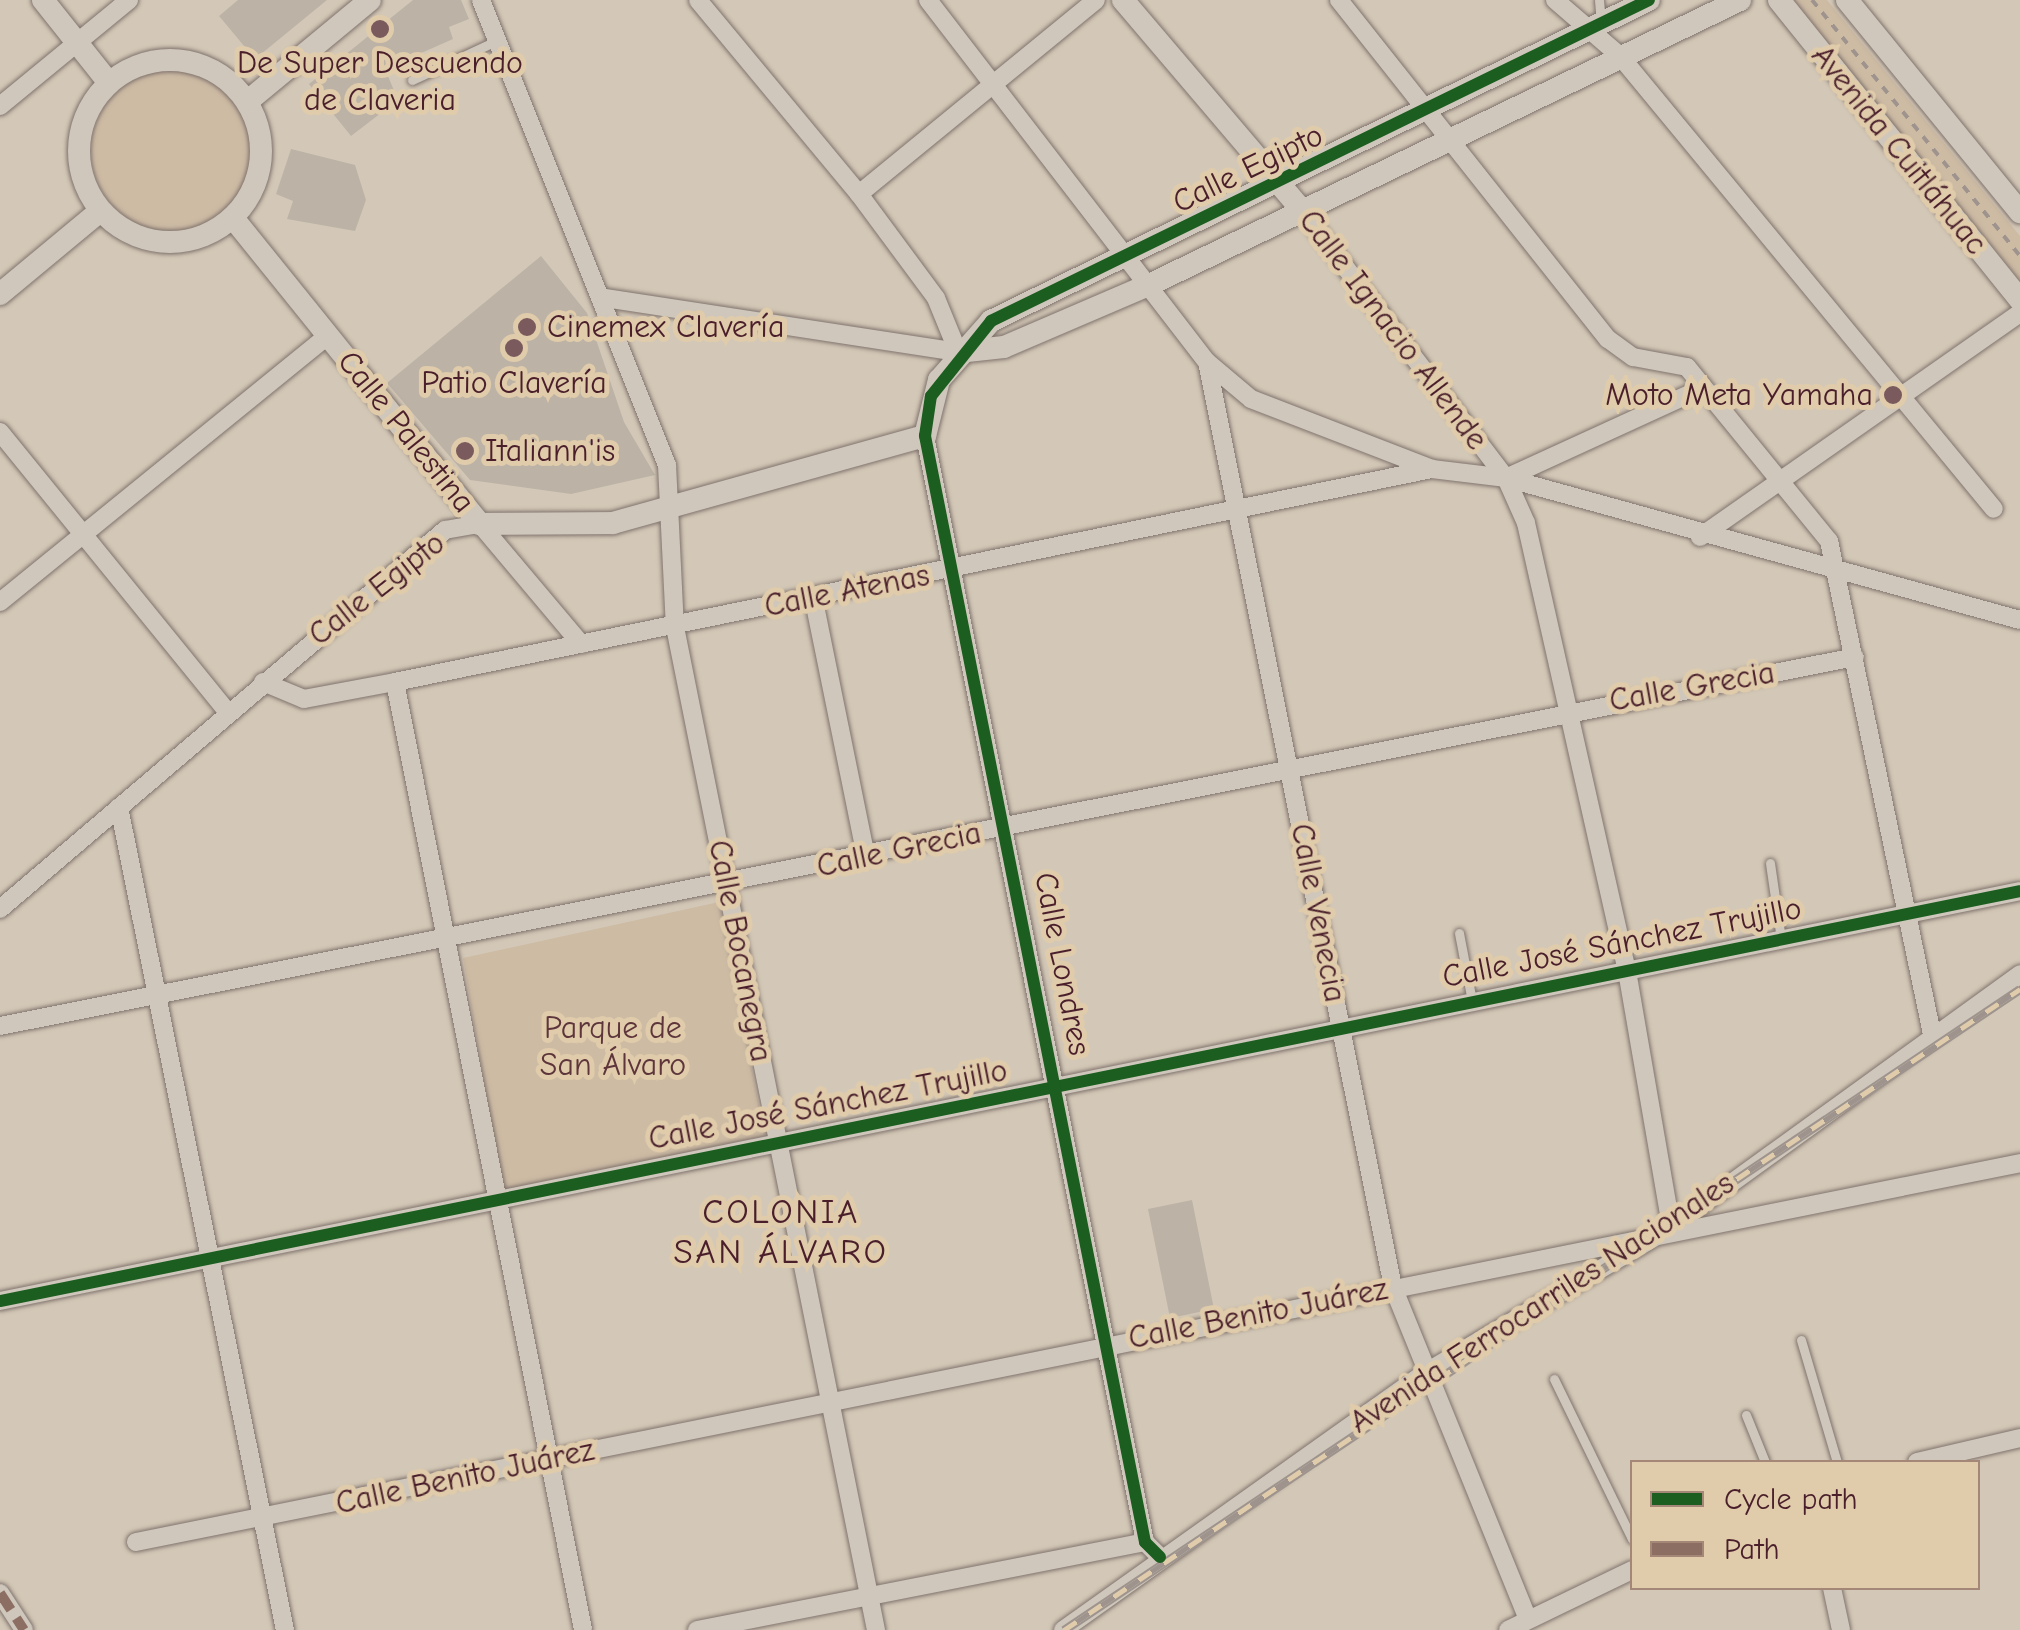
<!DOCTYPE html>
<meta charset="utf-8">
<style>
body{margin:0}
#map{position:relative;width:2020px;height:1630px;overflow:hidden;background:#d3c8b7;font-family:"Comic Neue",sans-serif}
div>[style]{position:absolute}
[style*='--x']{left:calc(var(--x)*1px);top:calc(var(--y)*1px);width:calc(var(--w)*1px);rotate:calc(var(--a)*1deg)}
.green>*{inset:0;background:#cdbba4}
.round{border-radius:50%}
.building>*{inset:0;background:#bcb2a6}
.path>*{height:4px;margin-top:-2px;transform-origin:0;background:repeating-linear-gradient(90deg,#9e948d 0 8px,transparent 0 16px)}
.roads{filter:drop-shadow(0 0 2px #80736d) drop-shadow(0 0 2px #80736d)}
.lane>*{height:9px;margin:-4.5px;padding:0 4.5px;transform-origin:4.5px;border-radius:4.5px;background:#cfc7bb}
.street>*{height:18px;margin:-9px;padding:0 9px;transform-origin:9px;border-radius:9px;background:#cfc7bb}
.secondary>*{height:22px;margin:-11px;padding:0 11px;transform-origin:11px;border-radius:11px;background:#cfc7bb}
.secondary>.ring{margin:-11px;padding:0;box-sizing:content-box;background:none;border:22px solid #cfc7bb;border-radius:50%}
.rail>*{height:9px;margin-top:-4.5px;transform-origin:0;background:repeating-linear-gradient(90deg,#e0ccaa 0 15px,#9e948d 0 30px);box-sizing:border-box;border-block:2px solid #9e948d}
.quiet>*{height:10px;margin-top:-5px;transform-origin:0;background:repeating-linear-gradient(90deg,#8d6e63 0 20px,transparent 0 30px)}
.cycleway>*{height:12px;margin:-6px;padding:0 6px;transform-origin:6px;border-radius:6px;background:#1b5e20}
.dots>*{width:28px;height:28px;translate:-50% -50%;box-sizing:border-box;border:5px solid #e0ccaa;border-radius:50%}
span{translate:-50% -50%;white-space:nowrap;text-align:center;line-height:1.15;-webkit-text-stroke:10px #e0ccaa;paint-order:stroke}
.poi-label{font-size:32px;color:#4a1f2b}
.left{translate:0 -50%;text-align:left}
.right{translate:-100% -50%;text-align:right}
.street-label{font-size:32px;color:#4a1f2b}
.park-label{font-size:32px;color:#5d353b}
.neighbourhood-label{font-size:35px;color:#4a1f2b;letter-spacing:2.5px}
.legend{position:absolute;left:1630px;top:1460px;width:350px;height:130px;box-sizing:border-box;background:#e0ccaa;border:2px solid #a48777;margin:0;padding:12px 18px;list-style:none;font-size:30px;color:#4a1f2b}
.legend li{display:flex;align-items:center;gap:20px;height:50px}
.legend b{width:50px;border:2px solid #a48777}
</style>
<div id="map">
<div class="green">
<div style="clip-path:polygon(1791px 0,1827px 0,2020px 236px,2020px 281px)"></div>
<div class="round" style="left:91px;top:70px;width:162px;height:162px"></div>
<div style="clip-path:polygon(719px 902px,765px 1136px,503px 1192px,463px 958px)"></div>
</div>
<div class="building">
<div style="clip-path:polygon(238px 0,327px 0,255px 59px,219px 16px)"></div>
<div style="clip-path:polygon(413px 0,461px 0,469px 19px,449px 27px,453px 39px,385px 69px,398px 100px,351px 136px,309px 84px)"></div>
<div style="clip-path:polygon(291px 149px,355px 165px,366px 200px,355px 231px,287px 219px,293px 201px,276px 194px)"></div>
<div style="clip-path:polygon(541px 256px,587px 313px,624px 422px,655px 475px,571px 494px,470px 480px,387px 383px)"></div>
<div style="clip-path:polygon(1192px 1200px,1214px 1309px,1170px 1318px,1148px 1209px)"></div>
</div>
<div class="path">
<div style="--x:1812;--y:0;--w:330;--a:50.9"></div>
</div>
<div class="roads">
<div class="lane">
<div style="--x:1599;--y:0;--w:22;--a:85"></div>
<div style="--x:412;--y:80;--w:93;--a:-24.9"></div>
<div style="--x:1770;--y:863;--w:77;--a:81.8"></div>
<div style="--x:1459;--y:933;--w:69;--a:79.2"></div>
<div style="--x:1801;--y:1340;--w:127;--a:73.6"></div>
<div style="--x:1554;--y:1379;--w:178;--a:64"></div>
<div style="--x:1746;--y:1415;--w:51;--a:68"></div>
</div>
<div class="street">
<div style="--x:481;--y:0;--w:501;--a:68.2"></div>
<div style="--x:667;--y:465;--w:162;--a:87.2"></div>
<div style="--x:675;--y:627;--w:1023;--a:78.67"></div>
<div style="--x:928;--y:0;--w:457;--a:52.4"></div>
<div style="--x:1207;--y:362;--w:57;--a:40.1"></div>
<div style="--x:1251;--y:399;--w:194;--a:21.1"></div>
<div style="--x:1432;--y:469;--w:75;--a:6.9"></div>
<div style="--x:1506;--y:478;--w:533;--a:15.44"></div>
<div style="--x:1339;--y:0;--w:433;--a:51.6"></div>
<div style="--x:1608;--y:339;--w:31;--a:36"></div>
<div style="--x:1633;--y:357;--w:55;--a:10.5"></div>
<div style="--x:1687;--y:367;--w:225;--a:50.8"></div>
<div style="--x:1829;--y:541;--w:504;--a:78.2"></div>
<div style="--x:1555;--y:0;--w:86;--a:40.7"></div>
<div style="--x:1620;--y:56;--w:587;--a:50.46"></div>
<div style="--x:0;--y:106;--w:167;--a:-39.4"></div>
<div style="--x:859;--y:194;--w:306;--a:-39.3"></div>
<div style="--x:1304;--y:213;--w:333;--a:52.7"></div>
<div style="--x:1506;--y:478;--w:49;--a:66"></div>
<div style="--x:1526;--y:523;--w:459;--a:77.3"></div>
<div style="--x:1627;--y:971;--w:260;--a:80.2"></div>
<div style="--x:605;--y:298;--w:357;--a:8.7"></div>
<div style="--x:958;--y:352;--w:58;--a:-112.2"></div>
<div style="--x:936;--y:298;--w:129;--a:-126.5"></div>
<div style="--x:859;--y:194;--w:252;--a:-129.7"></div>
<div style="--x:1207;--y:362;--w:944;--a:78.63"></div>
<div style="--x:1393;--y:1287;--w:359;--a:67.9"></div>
<div style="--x:0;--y:432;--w:362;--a:50.9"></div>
<div style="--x:925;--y:436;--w:1128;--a:78.75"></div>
<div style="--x:1145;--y:1542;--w:21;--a:45"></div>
<div style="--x:1506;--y:478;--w:217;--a:-24.6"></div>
<div style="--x:1700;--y:537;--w:391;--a:-35"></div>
<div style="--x:813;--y:596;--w:265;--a:78.5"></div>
<div style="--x:0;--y:602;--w:423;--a:-39.1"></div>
<div style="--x:263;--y:682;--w:44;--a:22.5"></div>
<div style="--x:304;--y:699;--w:93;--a:-10.6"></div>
<div style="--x:395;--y:682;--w:1059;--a:-11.61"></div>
<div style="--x:395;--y:682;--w:966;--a:78.78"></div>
<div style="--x:119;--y:807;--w:840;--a:78.6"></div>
<div style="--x:0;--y:909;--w:585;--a:-40.42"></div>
<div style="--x:445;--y:530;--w:36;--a:-10"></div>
<div style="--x:480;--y:524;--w:157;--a:49.9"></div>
<div style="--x:0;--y:1026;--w:1891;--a:-11.25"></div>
<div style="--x:1675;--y:1224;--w:426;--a:-35.9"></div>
<div style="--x:0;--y:1301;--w:2061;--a:-11.47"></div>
<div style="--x:1917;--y:1462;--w:106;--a:-13.1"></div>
<div style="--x:136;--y:1542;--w:1922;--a:-11.37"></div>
<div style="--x:1832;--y:1588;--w:43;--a:77.9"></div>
<div style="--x:0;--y:1593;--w:44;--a:57"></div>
<div style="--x:697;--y:1630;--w:457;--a:-11.1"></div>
<div style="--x:1063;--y:1630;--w:444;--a:-35.4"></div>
<div style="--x:1425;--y:1373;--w:265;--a:-30.6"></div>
<div style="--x:1508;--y:1630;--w:138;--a:-25.8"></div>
</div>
<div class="secondary">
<div style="--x:43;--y:0;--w:106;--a:51.5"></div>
<div style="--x:1123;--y:0;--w:280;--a:49.6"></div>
<div style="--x:1779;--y:0;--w:385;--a:51.2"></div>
<div style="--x:1847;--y:0;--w:274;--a:50.8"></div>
<div class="ring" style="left:79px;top:60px;width:160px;height:160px"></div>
<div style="--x:248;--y:101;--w:158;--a:-39.6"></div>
<div style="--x:233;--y:218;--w:393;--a:51.1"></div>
<div style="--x:480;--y:524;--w:133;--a:-0.4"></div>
<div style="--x:613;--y:523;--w:324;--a:-15.6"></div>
<div style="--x:925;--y:436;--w:58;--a:-76"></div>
<div style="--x:939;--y:380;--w:79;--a:-48.6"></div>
<div style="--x:991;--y:321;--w:732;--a:-26.01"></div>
<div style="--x:0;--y:294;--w:130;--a:-39.7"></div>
<div style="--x:958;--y:352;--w:46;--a:-6.2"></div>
<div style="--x:1004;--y:347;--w:160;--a:-23.2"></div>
<div style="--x:1151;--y:284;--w:654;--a:-25.74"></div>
</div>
</div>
<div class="rail">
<div style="--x:1064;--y:1630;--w:1151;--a:-33.84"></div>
</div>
<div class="quiet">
<div style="--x:0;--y:1593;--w:44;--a:57"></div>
</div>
<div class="cycleway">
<div style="--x:0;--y:1301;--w:2061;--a:-11.47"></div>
<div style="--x:1160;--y:1557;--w:21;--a:-135"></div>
<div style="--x:1145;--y:1542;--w:1128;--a:-101.25"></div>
<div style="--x:925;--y:436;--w:40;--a:-81.5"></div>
<div style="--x:931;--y:396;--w:96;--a:-51.3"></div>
<div style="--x:991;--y:321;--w:732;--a:-26.01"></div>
</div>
<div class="dots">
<div style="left:380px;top:29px;background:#7a5a5c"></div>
<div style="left:527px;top:327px;background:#7a5a5c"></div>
<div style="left:514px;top:348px;background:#7a5a5c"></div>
<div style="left:1893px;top:395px;background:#7a5a5c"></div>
<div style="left:465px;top:451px;background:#7a5a5c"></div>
</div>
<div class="poi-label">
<span style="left:380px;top:82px">De Super Descuendo<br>de Claveria</span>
<span class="left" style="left:547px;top:327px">Cinemex Clavería</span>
<span style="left:514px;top:383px">Patio Clavería</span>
<span class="right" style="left:1873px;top:395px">Moto Meta Yamaha</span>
<span class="left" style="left:485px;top:451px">Italiann'is</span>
</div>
<div class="street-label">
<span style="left:1899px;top:150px;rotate:51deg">Avenida Cuitláhuac</span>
<span style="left:1248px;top:169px;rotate:-26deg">Calle Egipto</span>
<span style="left:1393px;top:330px;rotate:53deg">Calle Ignacio Allende</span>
<span style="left:406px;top:432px;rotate:51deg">Calle Palestina</span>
<span style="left:377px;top:589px;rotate:-38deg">Calle Egipto</span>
<span style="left:847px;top:591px;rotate:-11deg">Calle Atenas</span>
<span style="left:1692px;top:687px;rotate:-10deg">Calle Grecia</span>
<span style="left:899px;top:850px;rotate:-12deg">Calle Grecia</span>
<span style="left:1318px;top:913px;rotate:79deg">Calle Venecia</span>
<span style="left:1622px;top:943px;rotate:-11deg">Calle José Sánchez Trujillo</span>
<span style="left:740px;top:951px;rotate:79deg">Calle Bocanegra</span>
<span style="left:1062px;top:964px;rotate:79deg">Calle Londres</span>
<span style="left:828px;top:1105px;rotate:-11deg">Calle José Sánchez Trujillo</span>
<span style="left:1542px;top:1303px;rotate:-33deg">Avenida Ferrocarriles Nacionales</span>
<span style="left:1258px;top:1314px;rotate:-11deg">Calle Benito Juárez</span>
<span style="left:465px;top:1477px;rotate:-12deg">Calle Benito Juárez</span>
</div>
<div class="park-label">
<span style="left:613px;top:1047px">Parque de<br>San Álvaro</span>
</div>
<div class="neighbourhood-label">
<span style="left:781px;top:1232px">COLONIA<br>SAN ÁLVARO</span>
</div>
<ul class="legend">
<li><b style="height:12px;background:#1b5e20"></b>Cycle path</li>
<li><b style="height:12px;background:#8d6e63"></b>Path</li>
</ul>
</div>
